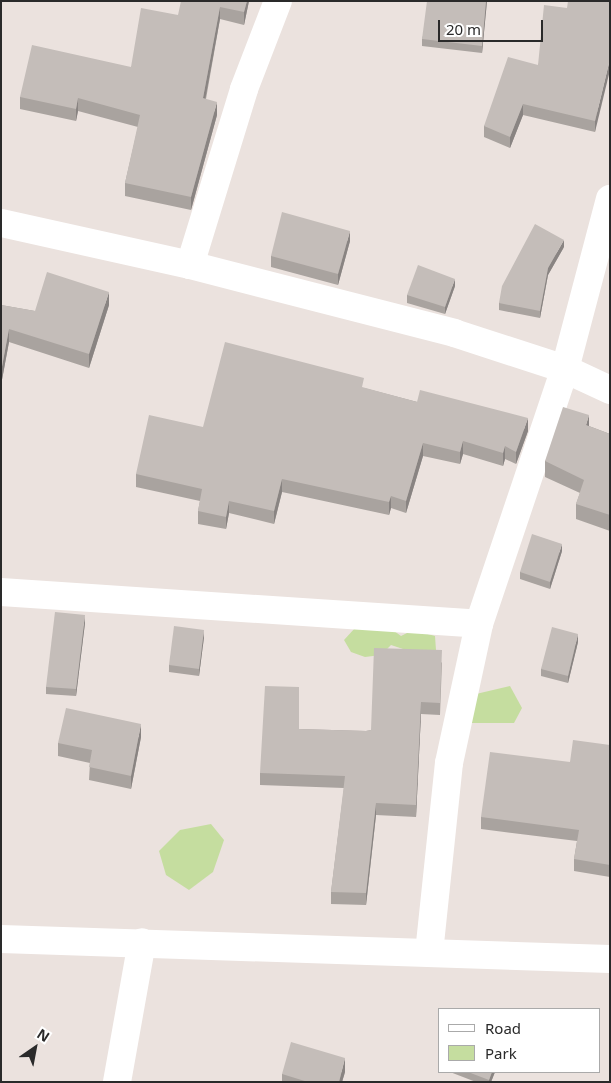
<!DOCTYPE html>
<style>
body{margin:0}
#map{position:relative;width:611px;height:1083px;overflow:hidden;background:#ebe2de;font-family:"Noto Sans",sans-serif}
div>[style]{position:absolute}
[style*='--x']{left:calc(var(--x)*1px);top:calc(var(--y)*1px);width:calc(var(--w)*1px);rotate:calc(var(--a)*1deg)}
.green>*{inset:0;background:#c5dd9f}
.street>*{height:28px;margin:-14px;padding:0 14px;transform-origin:14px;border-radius:14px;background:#fff}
.wall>*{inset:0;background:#a9a39f}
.shaded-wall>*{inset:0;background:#898482}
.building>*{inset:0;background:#c4bdb9}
span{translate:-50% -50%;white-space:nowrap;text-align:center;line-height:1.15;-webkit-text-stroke:4px #fff;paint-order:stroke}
.frame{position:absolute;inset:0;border:2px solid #2a2a2a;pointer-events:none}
.legend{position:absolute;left:438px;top:1008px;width:162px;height:65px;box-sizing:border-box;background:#fff;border:1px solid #aaa;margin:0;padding:6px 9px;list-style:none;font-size:15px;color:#2a2a2a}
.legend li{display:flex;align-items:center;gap:10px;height:25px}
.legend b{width:25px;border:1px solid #aaa}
.north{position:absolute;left:10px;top:1023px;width:50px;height:50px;-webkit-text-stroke:4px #fff;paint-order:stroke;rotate:33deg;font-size:14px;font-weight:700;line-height:20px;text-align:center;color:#2a2a2a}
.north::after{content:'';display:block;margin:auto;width:18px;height:22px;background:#2a2a2a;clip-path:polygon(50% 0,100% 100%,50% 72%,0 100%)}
.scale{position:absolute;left:438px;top:20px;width:105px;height:22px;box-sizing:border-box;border:2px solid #2a2a2a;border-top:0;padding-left:6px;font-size:15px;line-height:18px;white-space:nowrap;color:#2a2a2a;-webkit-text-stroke:4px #fff;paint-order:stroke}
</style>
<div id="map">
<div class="green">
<div style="clip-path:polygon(355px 628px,390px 628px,401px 636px,413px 630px,435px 636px,436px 650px,424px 656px,391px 645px,381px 655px,365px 657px,351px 652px,344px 640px)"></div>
<div style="clip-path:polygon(510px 686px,522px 708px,514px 723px,467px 723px,459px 698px)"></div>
<div style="clip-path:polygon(211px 824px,224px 840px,213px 872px,189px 890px,166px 875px,159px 851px,180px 830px)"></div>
</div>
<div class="street">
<div style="--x:1;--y:223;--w:194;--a:12.5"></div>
<div style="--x:190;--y:265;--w:273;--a:14.4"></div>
<div style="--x:454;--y:333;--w:117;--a:18"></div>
<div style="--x:565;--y:369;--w:50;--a:25"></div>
<div style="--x:190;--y:265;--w:184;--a:-72.9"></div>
<div style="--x:244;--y:89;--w:94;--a:-68.9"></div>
<div style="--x:1;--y:592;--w:479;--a:3.8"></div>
<div style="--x:1;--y:939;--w:609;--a:1.88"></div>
<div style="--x:429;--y:953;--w:191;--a:-84"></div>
<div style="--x:449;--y:763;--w:142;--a:-77.8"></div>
<div style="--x:479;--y:624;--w:269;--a:-71.4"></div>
<div style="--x:565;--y:369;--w:176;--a:-75.2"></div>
<div style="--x:117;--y:1082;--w:142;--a:-79.9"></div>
</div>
<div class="wall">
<div style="clip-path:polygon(249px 1px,244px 25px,220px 19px,206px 99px,217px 115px,191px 210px,125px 196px,125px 183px,138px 127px,78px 111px,76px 121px,20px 109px,20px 97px,131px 67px,178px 15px)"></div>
<div style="clip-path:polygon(434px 1px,487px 1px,482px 53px,422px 46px,422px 39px)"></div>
<div style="clip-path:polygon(610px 1px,595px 132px,523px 115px,510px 148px,484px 137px,484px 126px,538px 65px,567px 8px)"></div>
<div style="clip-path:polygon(350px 241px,338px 285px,271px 267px,271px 256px)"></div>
<div style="clip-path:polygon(564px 247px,548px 275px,540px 318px,499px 310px,499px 303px)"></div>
<div style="clip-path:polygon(455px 286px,445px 314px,407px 303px,407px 295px)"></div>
<div style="clip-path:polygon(1px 305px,35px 311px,109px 305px,89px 368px,9px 342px,1px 385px)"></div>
<div style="clip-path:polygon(364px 388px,528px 431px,516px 464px,505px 459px,503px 466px,463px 454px,460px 464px,423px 456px,406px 513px,391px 508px,389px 515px,282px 492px,274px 524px,229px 513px,226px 529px,198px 524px,198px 511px,200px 501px,136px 487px,136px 474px,203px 427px)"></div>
<div style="clip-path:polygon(589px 426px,610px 434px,610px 531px,576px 519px,576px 504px,580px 493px,545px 477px,545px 461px)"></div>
<div style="clip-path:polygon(562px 551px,550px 589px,520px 579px,520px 572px)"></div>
<div style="clip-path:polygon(85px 623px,76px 696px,46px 694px,46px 687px)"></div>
<div style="clip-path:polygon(204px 637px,199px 676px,169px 672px,169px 665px)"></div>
<div style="clip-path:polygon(578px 642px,568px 683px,541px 676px,541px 669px)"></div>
<div style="clip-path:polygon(442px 662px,440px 715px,421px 714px,416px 817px,376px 815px,366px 905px,331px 904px,331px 892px,344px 788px,260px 785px,260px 773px,299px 729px,366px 731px,371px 730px)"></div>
<div style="clip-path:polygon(141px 737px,131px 789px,89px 780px,90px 763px,58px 756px,58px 743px)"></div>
<div style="clip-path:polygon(610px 745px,610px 877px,574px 871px,574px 859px,577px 841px,481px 829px,481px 817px,570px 762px)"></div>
<div style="clip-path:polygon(345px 1072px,342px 1082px,282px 1082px,282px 1074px)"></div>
<div style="clip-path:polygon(450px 1072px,495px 1072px,491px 1082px,476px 1082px)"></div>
</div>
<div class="shaded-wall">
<div style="clip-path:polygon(247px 1px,249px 1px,244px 25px,244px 12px)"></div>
<div style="clip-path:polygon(486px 1px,487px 1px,482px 53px,482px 46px)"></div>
<div style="clip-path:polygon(220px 7px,220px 19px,203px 111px,203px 98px)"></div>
<div style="clip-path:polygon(610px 59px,610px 70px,595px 132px,595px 121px)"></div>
<div style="clip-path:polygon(78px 98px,78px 111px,76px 121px,76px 109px)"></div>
<div style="clip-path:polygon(217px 102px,217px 115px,191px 210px,191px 197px)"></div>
<div style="clip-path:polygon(523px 104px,523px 115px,510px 148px,510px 137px)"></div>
<div style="clip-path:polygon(350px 231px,350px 241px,338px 285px,338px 274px)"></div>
<div style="clip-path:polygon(564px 240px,564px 247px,548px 275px,540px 318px,540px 311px,548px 268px)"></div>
<div style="clip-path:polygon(455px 279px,455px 286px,445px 314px,445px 307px)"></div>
<div style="clip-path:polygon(109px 292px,109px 305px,89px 368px,89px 354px)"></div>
<div style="clip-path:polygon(9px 329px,9px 342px,1px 385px,1px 372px)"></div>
<div style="clip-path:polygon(589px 415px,589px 431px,586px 425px)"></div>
<div style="clip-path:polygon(528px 418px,528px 431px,516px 464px,516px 452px)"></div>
<div style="clip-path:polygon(463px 441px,463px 454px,460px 464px,460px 452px)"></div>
<div style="clip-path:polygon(423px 443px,423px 456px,406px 513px,406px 501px)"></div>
<div style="clip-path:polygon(505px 446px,505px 459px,503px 466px,503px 453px)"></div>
<div style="clip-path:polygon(282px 479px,282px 492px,274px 524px,274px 511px)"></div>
<div style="clip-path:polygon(391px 496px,391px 508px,389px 515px,389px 502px)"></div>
<div style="clip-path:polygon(229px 501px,229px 513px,226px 529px,226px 517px)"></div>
<div style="clip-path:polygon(562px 544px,562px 551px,550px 589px,550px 582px)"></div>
<div style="clip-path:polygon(85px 615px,85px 623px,76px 696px,76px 689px)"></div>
<div style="clip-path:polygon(204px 630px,204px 637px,199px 676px,199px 669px)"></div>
<div style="clip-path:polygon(578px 634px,578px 642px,568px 683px,568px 676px)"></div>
<div style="clip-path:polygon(421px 702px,421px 714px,416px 817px,416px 805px)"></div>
<div style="clip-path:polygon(141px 724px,141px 737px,131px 789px,131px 776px)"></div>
<div style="clip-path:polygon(376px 803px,376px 815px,366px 905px,366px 893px)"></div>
<div style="clip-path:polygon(345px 1058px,345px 1072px,342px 1082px,339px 1082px)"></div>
<div style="clip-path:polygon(492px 1072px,495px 1072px,491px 1082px,489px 1082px,489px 1080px)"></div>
</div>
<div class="building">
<div style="clip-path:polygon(181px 1px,247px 1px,244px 12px,220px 7px,203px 98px,217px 102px,191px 197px,125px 183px,140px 115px,78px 98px,76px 109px,20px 97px,32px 45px,131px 67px,141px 8px,178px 15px)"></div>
<div style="clip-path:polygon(427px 1px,434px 2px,434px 1px,486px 1px,482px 46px,422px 39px)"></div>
<div style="clip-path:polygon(568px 1px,610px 1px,610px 59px,595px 121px,523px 104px,510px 137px,484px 126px,508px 57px,538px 65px,544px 5px,567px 8px)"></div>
<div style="clip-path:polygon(282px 212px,350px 231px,338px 274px,271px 256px)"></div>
<div style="clip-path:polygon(535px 224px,564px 240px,548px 268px,540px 311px,499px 303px,502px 286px)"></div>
<div style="clip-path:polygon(418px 265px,455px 279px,445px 307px,407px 295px)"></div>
<div style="clip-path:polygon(47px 272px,109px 292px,89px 354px,9px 329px,1px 372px,1px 305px,35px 311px)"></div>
<div style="clip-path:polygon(225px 342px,364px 378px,362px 387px,417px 402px,420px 390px,528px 418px,516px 452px,505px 446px,503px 453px,463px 441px,460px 452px,423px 443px,406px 501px,391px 496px,389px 502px,282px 479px,274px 511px,229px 501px,226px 517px,198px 511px,202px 489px,136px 474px,149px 415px,203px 427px)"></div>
<div style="clip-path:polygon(563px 407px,589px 415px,586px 425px,610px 434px,610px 515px,576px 504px,584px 480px,545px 461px)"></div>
<div style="clip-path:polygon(532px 534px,562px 544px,550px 582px,520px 572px)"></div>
<div style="clip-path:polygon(55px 612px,85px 615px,76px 689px,46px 687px)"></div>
<div style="clip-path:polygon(174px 626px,204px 630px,199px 669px,169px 665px)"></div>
<div style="clip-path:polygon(552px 627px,578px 634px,568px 676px,541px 669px)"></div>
<div style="clip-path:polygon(374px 648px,442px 650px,440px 703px,421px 702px,416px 805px,376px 803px,366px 893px,331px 892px,345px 776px,260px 773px,265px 686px,299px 687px,299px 729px,366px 731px,371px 730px)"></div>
<div style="clip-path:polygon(66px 708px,141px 724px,131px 776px,89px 767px,92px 750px,58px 743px)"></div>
<div style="clip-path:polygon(573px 740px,610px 745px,610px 865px,574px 859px,579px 830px,481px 817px,490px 752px,570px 762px)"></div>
<div style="clip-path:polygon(291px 1042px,345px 1058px,339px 1082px,308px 1082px,282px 1074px)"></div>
<div style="clip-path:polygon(468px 1072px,492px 1072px,489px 1080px)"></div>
</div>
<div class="frame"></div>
<ul class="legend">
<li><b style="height:6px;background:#fff"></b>Road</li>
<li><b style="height:14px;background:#c5dd9f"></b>Park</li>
</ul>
<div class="north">N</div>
<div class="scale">20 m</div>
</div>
